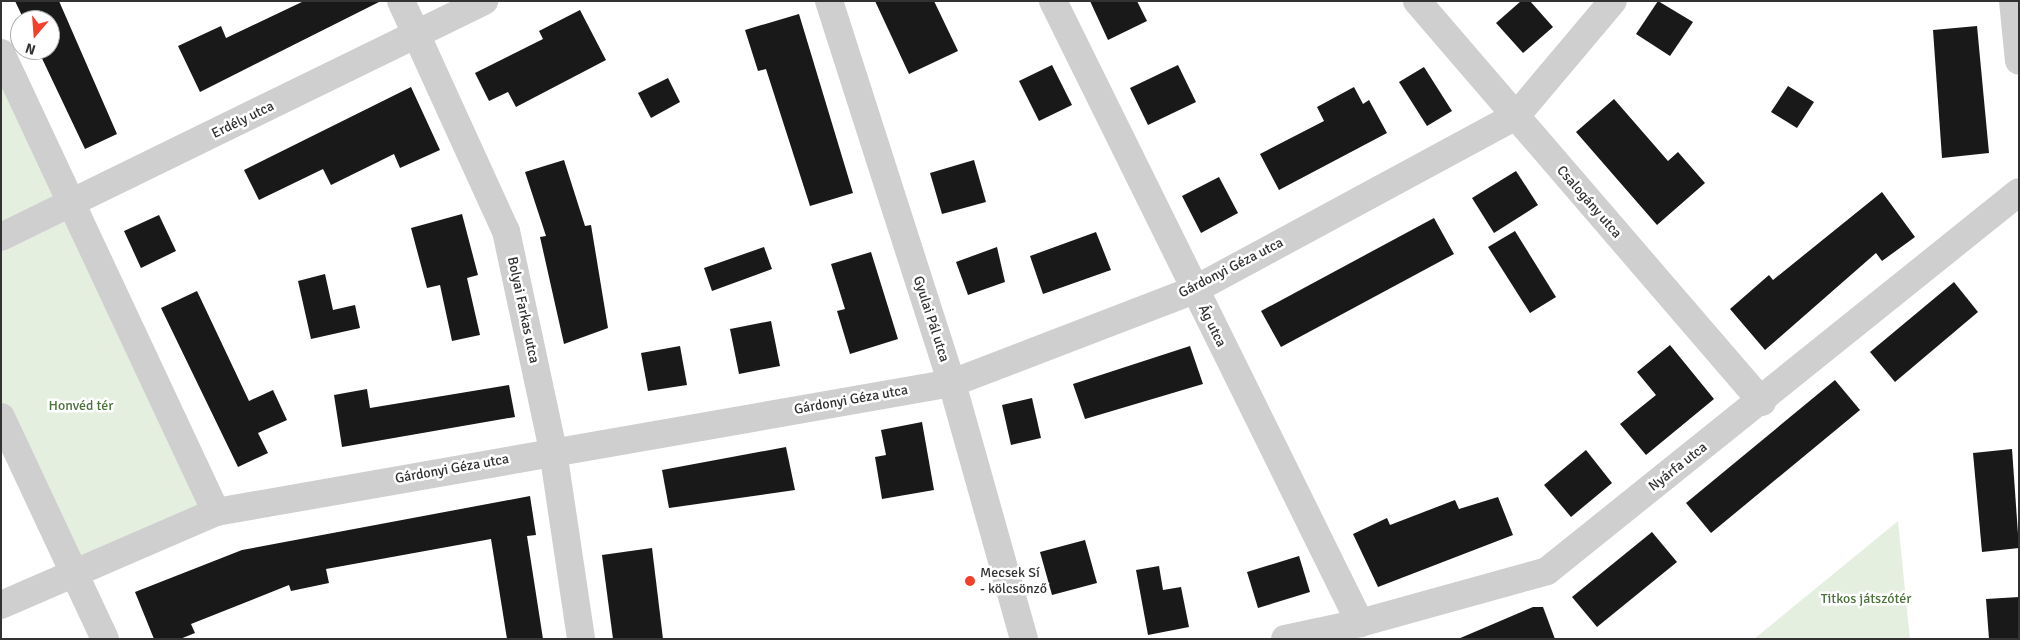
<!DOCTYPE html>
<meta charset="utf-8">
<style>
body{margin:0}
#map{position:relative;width:2020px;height:640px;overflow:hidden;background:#fff;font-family:Signika,sans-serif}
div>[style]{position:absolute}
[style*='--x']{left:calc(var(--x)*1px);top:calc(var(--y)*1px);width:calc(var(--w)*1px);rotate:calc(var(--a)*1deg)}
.green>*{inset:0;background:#e5efe0}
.building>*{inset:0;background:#191919}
.minor>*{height:28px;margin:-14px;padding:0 14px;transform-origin:14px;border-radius:14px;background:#cfcfcf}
.dots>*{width:14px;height:14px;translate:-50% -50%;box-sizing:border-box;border:2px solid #fff;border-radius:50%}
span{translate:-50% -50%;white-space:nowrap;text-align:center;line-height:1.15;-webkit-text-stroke:5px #fff;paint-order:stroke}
.street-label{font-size:14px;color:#323232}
.park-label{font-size:14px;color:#4b723b}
.poi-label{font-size:14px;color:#323232}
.left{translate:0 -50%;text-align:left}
.frame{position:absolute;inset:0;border:2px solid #323232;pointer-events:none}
.north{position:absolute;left:10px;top:10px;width:50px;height:50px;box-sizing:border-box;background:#fff;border:1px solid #adadad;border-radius:50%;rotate:198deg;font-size:14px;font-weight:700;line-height:20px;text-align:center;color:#323232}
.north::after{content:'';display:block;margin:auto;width:18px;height:22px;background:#f2402b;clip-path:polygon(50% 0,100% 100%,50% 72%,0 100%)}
</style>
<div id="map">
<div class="green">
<div style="clip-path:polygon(1px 53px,216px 512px,75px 571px,1px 417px)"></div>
<div style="clip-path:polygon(1898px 521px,1910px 639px,1754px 639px)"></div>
</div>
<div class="building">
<div style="clip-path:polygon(15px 1px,59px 1px,117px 134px,85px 149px,38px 50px,50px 50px,50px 20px,24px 20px)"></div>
<div style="clip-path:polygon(304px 1px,381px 1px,200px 92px,178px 46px,221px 26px,226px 38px)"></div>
<div style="clip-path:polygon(875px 1px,934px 1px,958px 51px,909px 74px)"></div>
<div style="clip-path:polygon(1090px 1px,1137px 1px,1147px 21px,1108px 40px)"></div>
<div style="clip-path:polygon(1521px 1px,1530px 1px,1553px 27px,1523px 53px,1496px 23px)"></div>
<div style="clip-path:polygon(1658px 1px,1693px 22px,1670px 56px,1636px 34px)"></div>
<div style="clip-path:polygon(580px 10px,606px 60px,516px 107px,508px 92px,489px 101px,475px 73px,543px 39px,539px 31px)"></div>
<div style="clip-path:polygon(799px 14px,853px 193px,810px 206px,766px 69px,758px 71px,745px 30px)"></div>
<div style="clip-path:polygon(1977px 26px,1989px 153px,1942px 158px,1933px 30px)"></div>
<div style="clip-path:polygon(1052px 65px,1072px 105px,1039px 121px,1019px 81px)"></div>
<div style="clip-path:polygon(1178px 65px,1196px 102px,1148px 125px,1130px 88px)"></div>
<div style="clip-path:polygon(1424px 67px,1452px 111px,1427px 126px,1399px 82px)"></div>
<div style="clip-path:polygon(668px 78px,680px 102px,651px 118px,638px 93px)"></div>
<div style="clip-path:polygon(1788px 86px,1814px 102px,1797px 128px,1771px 112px)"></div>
<div style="clip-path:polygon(411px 87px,440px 150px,400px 168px,394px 154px,331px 185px,323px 169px,259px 200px,244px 170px)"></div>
<div style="clip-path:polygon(1354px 87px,1363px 104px,1369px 100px,1387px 133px,1279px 190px,1260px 154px,1324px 121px,1317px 107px)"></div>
<div style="clip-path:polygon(1614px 99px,1668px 161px,1678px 152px,1705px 183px,1657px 225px,1576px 132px)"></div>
<div style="clip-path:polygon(564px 160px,585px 226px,591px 225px,608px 328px,564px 344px,540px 237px,546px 236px,525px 172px)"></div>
<div style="clip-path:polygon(974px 160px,986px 202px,942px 214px,930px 173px)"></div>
<div style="clip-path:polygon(1516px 171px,1538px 205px,1494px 233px,1472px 198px)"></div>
<div style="clip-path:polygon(1219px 177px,1238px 213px,1201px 233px,1182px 196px)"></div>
<div style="clip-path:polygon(1882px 192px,1915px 237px,1882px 261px,1876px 253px,1765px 350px,1730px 309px,1769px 275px,1773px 280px)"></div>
<div style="clip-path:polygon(462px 214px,478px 275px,467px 278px,480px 335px,452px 341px,440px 285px,427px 288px,411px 228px)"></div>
<div style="clip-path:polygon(159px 215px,176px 251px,141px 268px,124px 231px)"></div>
<div style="clip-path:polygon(1434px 218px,1454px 254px,1281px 347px,1261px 311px)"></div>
<div style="clip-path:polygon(1515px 231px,1556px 297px,1530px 313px,1488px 247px)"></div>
<div style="clip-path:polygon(1096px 232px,1111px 270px,1043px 294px,1030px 256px)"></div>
<div style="clip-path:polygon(764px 247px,772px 269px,712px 291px,704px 268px)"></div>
<div style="clip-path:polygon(997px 247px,1005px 282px,968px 295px,956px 262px)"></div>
<div style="clip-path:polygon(871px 252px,898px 339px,850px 354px,837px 311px,845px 309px,831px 264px)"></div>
<div style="clip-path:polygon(325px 274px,333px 310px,355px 305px,360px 328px,311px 339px,298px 281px)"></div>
<div style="clip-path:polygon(1954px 282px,1978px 312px,1895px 382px,1870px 352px)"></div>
<div style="clip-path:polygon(197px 291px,249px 401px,273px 390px,287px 420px,258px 433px,268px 453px,238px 467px,161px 308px)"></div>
<div style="clip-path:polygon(771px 321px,780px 366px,739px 374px,730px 329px)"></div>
<div style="clip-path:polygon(1670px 345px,1714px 399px,1646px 455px,1620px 424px,1656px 395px,1637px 372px)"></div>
<div style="clip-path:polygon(680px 346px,687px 385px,648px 391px,641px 353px)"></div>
<div style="clip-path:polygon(1190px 346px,1203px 384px,1085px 419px,1073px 384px)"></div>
<div style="clip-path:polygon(1835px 380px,1860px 410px,1711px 533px,1686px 503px)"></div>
<div style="clip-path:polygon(509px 385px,515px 417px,342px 447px,334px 395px,367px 389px,370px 408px)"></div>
<div style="clip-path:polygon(1032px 398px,1041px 438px,1011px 445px,1002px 405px)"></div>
<div style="clip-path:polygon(922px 422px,934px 490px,882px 499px,875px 457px,886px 455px,881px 430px)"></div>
<div style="clip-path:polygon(786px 447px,795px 490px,669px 508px,662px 470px)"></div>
<div style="clip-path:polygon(2012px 449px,2019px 548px,1982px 552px,1973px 453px)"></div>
<div style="clip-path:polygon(1586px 450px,1612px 483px,1571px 517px,1544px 485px)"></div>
<div style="clip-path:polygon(530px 496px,536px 535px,527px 536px,543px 639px,507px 639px,491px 539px,326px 569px,329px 583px,291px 591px,289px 585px,191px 624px,195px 633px,180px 639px,154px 639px,135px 592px,242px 550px)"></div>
<div style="clip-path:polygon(1498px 497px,1513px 535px,1378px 587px,1353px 534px,1387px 518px,1390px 525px,1455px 500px,1459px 509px)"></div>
<div style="clip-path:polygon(1652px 532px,1677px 562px,1597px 627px,1572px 597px)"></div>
<div style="clip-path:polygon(1085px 540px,1097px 583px,1052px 595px,1040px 552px)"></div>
<div style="clip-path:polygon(652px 548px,663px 639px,613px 639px,602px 555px)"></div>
<div style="clip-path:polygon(1299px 556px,1310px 592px,1258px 608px,1247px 572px)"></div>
<div style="clip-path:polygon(1159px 566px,1163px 590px,1181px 587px,1189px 627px,1148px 635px,1136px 570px)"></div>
<div style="clip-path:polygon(2019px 597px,2019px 639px,1989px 639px,1986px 599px)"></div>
<div style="clip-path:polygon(1533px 607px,1543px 607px,1555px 639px,1458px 639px)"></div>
</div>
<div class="minor">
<div style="--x:401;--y:1;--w:253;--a:65.5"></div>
<div style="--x:506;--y:231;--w:225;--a:77.9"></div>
<div style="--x:553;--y:451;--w:190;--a:81.5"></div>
<div style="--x:829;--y:1;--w:401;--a:72.2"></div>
<div style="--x:952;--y:383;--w:266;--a:74.3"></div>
<div style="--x:1053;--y:1;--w:694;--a:63.73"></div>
<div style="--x:1417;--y:1;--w:529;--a:49.29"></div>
<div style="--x:2013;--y:1;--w:60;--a:84.3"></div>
<div style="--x:1;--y:53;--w:507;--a:64.9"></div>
<div style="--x:1;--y:237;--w:538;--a:-26.04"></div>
<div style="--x:1;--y:417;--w:245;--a:64.9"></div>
<div style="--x:1;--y:605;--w:234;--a:-23.4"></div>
<div style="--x:216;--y:512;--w:747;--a:-9.94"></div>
<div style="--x:952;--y:383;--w:259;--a:-21"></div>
<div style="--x:1194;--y:290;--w:366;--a:-28.4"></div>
<div style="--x:1516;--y:116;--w:150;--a:-49.9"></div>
<div style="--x:1285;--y:639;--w:77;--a:-12"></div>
<div style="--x:1360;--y:623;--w:194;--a:-15.5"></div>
<div style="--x:1547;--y:571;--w:605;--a:-38.76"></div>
</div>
<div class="dots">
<div style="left:970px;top:581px;background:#f2402b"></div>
</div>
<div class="street-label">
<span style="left:243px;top:120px;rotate:-26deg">Erdély utca</span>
<span style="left:1589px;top:202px;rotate:49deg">Csalogány utca</span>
<span style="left:1231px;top:268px;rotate:-27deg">Gárdonyi Géza utca</span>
<span style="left:523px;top:310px;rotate:78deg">Bolyai Farkas utca</span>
<span style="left:931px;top:319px;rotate:72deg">Gyulai Pál utca</span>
<span style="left:1212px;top:326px;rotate:64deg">Ág utca</span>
<span style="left:851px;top:400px;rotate:-10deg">Gárdonyi Géza utca</span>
<span style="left:1678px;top:467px;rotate:-38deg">Nyárfa utca</span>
<span style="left:452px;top:469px;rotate:-10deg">Gárdonyi Géza utca</span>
</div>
<div class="park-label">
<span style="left:81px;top:406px">Honvéd tér</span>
<span style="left:1866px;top:599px">Titkos játszótér</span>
</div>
<div class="poi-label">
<span class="left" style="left:980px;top:581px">Mecsek Sí<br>- kölcsönző</span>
</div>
<div class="frame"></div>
<div class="north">N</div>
</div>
